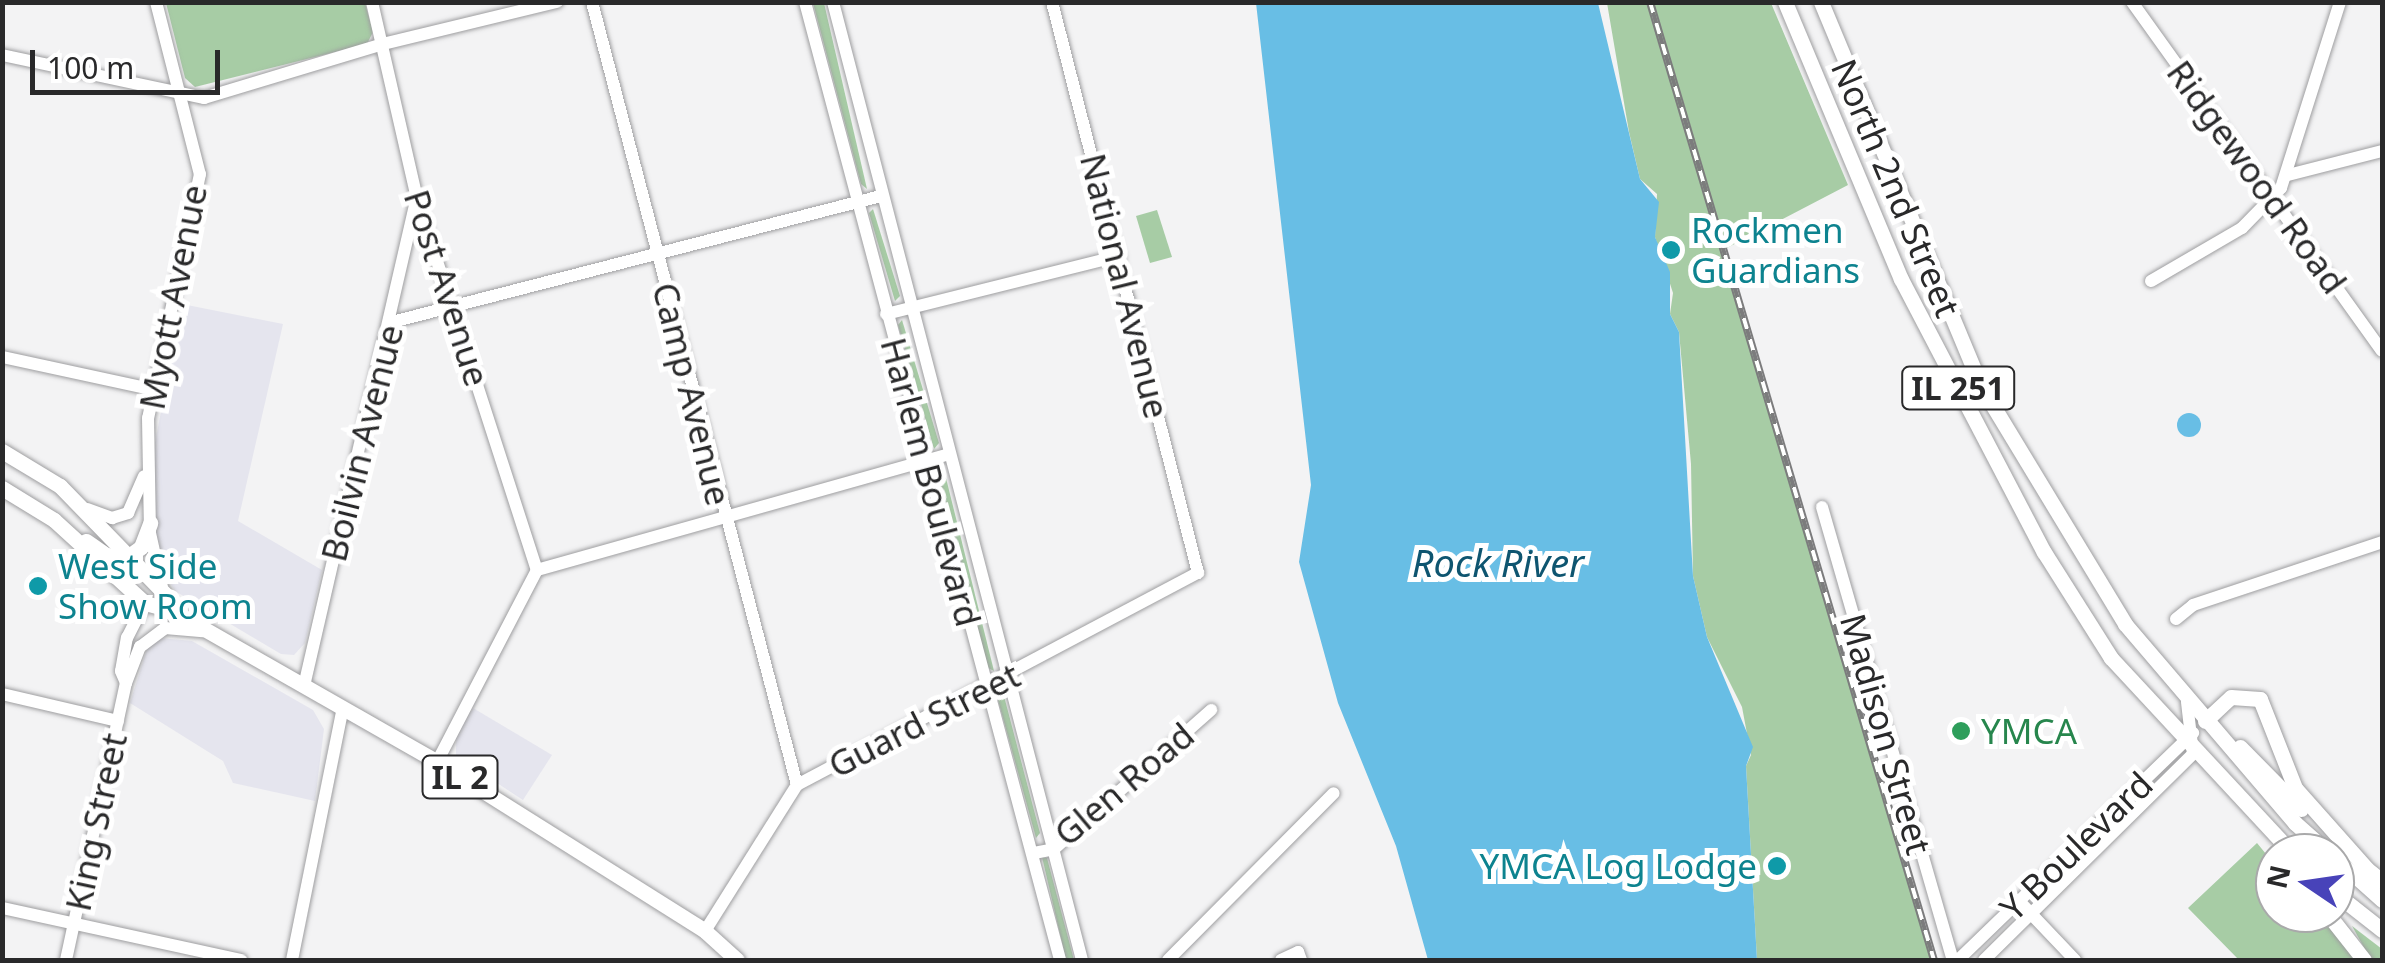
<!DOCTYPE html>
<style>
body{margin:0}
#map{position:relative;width:2385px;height:963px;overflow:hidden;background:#f3f3f4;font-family:"Noto Sans",sans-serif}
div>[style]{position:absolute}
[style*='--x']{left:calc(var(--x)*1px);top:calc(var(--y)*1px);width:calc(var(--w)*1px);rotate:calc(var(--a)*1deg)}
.built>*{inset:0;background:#e5e5ee}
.green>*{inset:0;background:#a7cca5}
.water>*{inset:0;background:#68bee5}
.round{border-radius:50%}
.roads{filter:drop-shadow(0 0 2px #9e9ea0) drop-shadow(0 0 2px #9e9ea0)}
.minor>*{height:12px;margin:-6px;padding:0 6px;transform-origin:6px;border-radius:6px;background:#fff}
.major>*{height:15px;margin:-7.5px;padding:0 7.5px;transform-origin:7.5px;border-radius:7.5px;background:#fff}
.rail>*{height:8px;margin-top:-4px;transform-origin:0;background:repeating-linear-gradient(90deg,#fff 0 11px,#7c7c7d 0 22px);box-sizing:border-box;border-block:2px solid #7c7c7d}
.dots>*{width:28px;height:28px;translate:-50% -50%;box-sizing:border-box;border:5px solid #fff;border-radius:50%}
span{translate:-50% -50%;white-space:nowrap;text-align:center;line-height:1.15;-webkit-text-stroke:10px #fff;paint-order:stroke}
.shield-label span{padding:2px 8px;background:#fff;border:2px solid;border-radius:8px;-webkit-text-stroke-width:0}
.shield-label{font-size:32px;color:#29292a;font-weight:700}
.street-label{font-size:35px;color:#29292a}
.culture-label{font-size:35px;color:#0d838f}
.left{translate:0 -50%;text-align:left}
.right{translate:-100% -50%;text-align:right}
.leisure-label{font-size:35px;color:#27864d}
.water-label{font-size:38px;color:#0e5570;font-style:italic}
.frame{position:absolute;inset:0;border:5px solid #29292a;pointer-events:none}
.north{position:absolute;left:2255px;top:833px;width:100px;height:100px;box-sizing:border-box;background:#fff;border:2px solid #a9a9aa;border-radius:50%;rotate:283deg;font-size:28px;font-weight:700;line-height:40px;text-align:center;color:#29292a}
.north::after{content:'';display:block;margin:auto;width:35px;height:45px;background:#4843b9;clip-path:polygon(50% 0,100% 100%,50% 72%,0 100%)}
.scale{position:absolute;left:30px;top:50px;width:190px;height:45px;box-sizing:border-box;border:5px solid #29292a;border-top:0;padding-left:12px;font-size:30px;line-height:35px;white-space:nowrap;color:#29292a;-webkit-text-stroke:8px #fff;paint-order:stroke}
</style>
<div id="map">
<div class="built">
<div style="clip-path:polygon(182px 304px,283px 324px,238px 521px,322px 570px,305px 643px,294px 655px,281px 654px,175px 591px,155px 557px,152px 458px)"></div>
<div style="clip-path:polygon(160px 638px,192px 641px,313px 710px,324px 729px,315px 801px,233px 783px,223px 761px,130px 703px,147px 649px)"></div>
<div style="clip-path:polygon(473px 708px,552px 755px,523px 800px,456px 756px,456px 735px)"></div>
</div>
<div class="green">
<div style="clip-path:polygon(166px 3px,365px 3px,373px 32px,367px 44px,195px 87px,185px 78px)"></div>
<div style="clip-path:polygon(813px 3px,824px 3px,867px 189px,861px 184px)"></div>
<div style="clip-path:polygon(1607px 3px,1771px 3px,1848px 185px,1723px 250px,1934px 960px,1757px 960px,1746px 766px,1751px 755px,1742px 707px,1707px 637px,1693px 576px,1691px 464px,1679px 332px,1670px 314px,1673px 293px,1655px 237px,1657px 194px,1640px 179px,1629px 132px)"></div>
<div style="clip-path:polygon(873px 209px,900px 296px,895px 301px,869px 213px)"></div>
<div style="clip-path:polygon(1157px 210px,1172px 257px,1150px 263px,1136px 216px)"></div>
<div style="clip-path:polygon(902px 320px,939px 443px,934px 449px,898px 325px)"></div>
<div style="clip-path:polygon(937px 470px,944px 470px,994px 671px,988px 668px)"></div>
<div style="clip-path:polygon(1004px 696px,1040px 833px,1036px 838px,998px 700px)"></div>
<div style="clip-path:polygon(2257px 843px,2275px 865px,2275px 913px,2317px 913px,2356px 960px,2239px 960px,2188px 908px)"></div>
<div style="clip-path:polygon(1042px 857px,1047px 858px,1074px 960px,1066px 960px)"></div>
<div style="clip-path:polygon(2352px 926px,2382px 949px,2382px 960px,2371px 960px)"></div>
</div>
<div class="water">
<div style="clip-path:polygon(1256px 3px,1598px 3px,1640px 179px,1659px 202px,1655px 237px,1670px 272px,1670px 314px,1679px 332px,1693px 576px,1707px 637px,1753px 747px,1746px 766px,1757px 960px,1428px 960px,1396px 846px,1338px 703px,1299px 562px,1311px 485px)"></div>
<div class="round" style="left:2177px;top:413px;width:24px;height:24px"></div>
</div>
<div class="roads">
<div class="minor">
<div style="--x:156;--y:2;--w:178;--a:75.7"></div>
<div style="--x:200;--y:174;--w:249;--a:102"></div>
<div style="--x:148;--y:418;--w:115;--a:89"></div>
<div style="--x:150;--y:533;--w:55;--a:77.5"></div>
<div style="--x:372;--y:2;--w:202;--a:77.1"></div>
<div style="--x:417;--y:199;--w:390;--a:72.1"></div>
<div style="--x:592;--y:2;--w:809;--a:75.33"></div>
<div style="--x:805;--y:2;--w:991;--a:75.09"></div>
<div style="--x:833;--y:2;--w:990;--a:75.43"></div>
<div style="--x:2132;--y:2;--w:429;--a:54.4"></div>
<div style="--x:2;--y:55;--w:207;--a:12"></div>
<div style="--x:204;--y:98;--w:187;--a:-16.8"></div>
<div style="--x:383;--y:44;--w:179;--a:-13.6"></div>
<div style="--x:2288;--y:175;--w:97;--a:-14.3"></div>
<div style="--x:2151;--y:281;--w:105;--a:-30.2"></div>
<div style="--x:2242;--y:228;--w:56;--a:-45.7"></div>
<div style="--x:2281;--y:188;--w:195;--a:-72.4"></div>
<div style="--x:886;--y:314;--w:240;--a:-14"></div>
<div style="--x:392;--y:322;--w:505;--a:-14.45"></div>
<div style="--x:2;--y:357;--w:156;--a:12.2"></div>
<div style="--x:1822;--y:507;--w:472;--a:73.9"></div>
<div style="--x:87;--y:509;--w:27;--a:20"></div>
<div style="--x:112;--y:518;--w:17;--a:-17"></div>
<div style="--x:128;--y:513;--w:40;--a:-66.6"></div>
<div style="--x:2176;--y:619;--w:22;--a:-39"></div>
<div style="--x:2193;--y:605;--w:199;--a:-18.4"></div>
<div style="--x:126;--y:683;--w:13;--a:-113"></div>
<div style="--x:121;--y:671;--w:34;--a:-80"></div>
<div style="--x:127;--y:638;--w:39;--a:-63"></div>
<div style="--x:304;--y:686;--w:498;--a:-77"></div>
<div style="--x:2;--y:694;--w:119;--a:13.1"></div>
<div style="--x:437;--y:762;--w:216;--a:-62.5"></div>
<div style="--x:537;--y:570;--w:428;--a:-15.7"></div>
<div style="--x:1034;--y:853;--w:20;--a:-11"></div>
<div style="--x:1054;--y:849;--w:210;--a:-41.5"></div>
<div style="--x:2018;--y:900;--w:83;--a:46.5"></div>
<div style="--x:2;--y:908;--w:245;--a:12.3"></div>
<div style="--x:705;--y:931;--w:173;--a:-57.8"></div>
<div style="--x:797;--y:785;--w:454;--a:-27.9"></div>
<div style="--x:1198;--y:573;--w:589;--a:-104.34"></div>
<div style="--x:66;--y:960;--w:283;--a:-77.8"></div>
<div style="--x:126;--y:683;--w:39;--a:-69"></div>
<div style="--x:140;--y:647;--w:31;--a:-37"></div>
<div style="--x:165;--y:628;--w:38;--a:5"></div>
<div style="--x:292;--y:960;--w:257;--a:-78.6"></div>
<div style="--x:1168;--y:960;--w:235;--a:-45.2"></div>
<div style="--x:1281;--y:960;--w:19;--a:-25"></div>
<div style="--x:1298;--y:952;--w:9;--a:69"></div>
<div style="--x:1958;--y:960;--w:327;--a:-44"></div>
<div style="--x:1984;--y:960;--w:293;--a:-44.6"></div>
<div style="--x:2193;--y:754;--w:52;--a:-96.6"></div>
</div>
<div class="major">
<div style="--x:1785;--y:2;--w:300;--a:67.3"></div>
<div style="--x:1901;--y:279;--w:308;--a:62.4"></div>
<div style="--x:2044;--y:552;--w:125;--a:57.7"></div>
<div style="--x:2111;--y:658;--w:266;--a:47.1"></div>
<div style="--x:1821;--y:2;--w:416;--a:67.4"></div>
<div style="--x:1981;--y:386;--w:278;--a:58.8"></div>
<div style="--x:2125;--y:624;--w:262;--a:49.5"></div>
<div style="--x:2295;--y:823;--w:45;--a:41.4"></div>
<div style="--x:2;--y:451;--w:68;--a:31.1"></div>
<div style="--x:60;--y:486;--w:151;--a:45.8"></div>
<div style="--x:165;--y:594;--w:17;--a:69"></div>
<div style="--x:2;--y:488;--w:61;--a:31.6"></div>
<div style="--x:54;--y:520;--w:123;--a:42.4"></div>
<div style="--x:145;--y:603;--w:27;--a:15"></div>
<div style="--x:171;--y:610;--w:306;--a:29.7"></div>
<div style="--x:437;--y:762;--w:317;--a:32.2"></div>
<div style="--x:705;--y:931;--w:43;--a:42.2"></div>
<div style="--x:86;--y:541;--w:24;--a:35"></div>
<div style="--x:106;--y:555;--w:20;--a:9"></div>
<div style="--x:126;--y:558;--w:19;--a:-36"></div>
<div style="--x:141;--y:547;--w:26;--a:-69"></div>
<div style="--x:2205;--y:721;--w:35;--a:-43"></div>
<div style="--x:2231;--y:697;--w:29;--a:4"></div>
<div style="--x:2260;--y:699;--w:96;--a:68.5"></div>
<div style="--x:2295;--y:788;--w:108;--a:48.4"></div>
<div style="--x:2240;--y:747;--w:87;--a:45.5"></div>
<div style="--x:2335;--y:858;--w:63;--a:41.8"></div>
<div style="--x:2362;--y:865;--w:26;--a:39"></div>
<div style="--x:2335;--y:893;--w:60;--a:38.2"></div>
<div style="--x:2327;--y:913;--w:60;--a:51.8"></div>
</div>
</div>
<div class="rail">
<div style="--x:1650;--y:2;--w:999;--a:73.49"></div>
</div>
<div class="dots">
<div style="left:1671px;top:250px;background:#0f9aa8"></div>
<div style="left:38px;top:586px;background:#0f9aa8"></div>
<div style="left:1961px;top:731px;background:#2e9e5b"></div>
<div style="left:1777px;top:866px;background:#0f9aa8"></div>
</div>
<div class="shield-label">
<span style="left:1958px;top:388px">IL 251</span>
<span style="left:460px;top:777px">IL 2</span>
</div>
<div class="street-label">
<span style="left:2257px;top:177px;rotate:54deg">Ridgewood Road</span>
<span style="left:1896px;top:188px;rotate:67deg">North 2nd Street</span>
<span style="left:1125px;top:286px;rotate:76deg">National Avenue</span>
<span style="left:447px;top:288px;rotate:72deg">Post Avenue</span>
<span style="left:173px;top:297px;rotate:-79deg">Myott Avenue</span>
<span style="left:692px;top:394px;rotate:76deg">Camp Avenue</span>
<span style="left:362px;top:443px;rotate:-76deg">Boilvin Avenue</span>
<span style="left:931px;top:482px;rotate:75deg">Harlem Boulevard</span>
<span style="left:924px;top:720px;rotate:-27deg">Guard Street</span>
<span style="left:1886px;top:734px;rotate:74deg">Madison Street</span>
<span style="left:1124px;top:784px;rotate:-40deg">Glen Road</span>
<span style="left:96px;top:822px;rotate:-78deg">King Street</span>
<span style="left:2076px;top:846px;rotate:-44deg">Y Boulevard</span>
</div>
<div class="culture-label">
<span class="left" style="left:1691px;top:250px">Rockmen<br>Guardians</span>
<span class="left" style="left:58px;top:586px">West Side<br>Show Room</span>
<span class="right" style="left:1757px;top:866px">YMCA Log Lodge</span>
</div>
<div class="leisure-label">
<span class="left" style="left:1981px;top:731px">YMCA</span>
</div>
<div class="water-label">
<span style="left:1498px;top:563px">Rock River</span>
</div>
<div class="frame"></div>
<div class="north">N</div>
<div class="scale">100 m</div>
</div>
